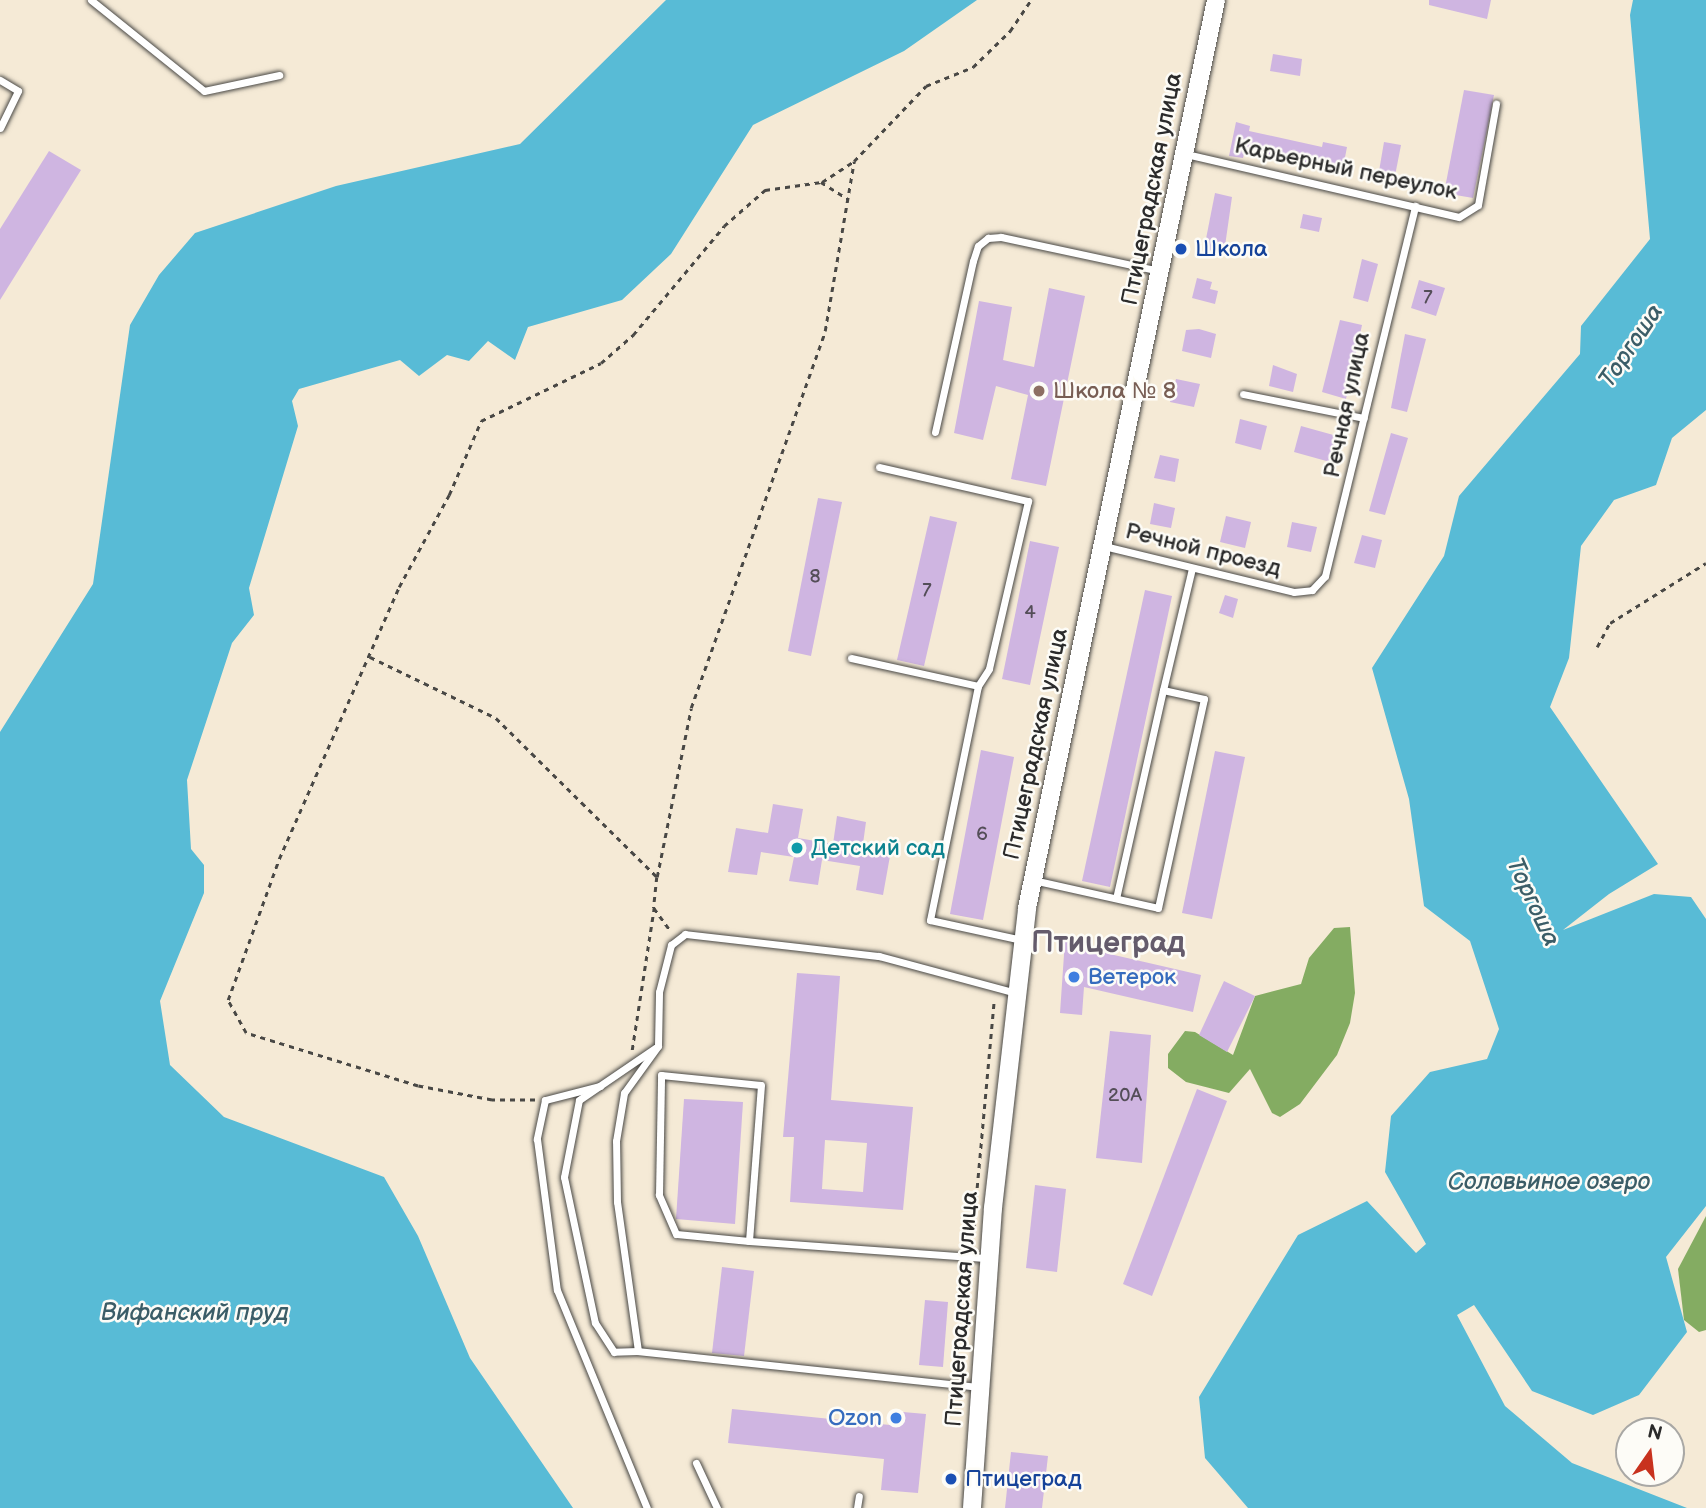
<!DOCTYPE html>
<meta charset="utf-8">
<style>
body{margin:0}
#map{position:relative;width:1706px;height:1508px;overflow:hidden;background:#f5ead6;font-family:"Balsamiq Sans",sans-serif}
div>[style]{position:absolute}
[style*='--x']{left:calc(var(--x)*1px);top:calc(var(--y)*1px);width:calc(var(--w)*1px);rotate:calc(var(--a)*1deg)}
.forest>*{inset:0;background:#84ac62}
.water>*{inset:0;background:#58bbd6}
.building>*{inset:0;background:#cfb5e1}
.path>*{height:2.5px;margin-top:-1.25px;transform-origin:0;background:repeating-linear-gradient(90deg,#494845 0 5px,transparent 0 10px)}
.roads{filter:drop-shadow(0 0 2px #494845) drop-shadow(0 0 2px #494845)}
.service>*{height:7px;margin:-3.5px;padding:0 3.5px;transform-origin:3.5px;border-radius:3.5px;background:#fff}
.tertiary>*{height:18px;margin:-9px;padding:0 9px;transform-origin:9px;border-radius:9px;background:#fff}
.dots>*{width:19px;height:19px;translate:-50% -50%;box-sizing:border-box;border:4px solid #fdfcf7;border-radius:50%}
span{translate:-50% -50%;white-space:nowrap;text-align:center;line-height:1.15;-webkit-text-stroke:5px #fdfcf7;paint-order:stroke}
.number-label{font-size:19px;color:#544e58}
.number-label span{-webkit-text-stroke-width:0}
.street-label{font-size:23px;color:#2b2b2b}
.transit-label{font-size:23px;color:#164399}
.left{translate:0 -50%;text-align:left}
.education-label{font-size:23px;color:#785e54}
.culture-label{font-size:23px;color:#0d838f}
.shop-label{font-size:23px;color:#366cbe}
.right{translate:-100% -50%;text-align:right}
.water-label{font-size:24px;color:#3b5d67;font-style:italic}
.district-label{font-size:30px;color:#645b6b;font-weight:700}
.north{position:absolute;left:1615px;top:1417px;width:70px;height:70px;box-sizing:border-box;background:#fdfcf7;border:2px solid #a9a8a5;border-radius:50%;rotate:14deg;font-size:19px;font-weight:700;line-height:28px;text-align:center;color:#2b2b2b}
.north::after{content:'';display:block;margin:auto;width:24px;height:32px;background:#c8321e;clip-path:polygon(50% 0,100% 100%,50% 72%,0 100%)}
</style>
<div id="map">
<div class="forest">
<div style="clip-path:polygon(1350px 927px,1355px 993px,1350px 1023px,1337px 1055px,1300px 1104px,1280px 1117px,1272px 1113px,1250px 1069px,1229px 1093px,1186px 1082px,1168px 1068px,1168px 1054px,1185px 1031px,1195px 1032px,1233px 1055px,1255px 996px,1301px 984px,1309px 958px,1334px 928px)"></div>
<div style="clip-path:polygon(1706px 1216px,1706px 1330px,1699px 1332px,1684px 1320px,1678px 1269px)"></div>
</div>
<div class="water">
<div style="clip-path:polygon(666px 0,977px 0,904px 51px,753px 125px,671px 254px,622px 300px,528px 327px,515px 360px,488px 341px,469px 361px,447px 355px,419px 376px,400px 360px,299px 389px,292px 401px,298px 426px,249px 588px,254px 615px,232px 643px,187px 780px,191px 849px,204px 865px,204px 893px,160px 1001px,170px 1065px,224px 1117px,384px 1177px,418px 1236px,470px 1358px,573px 1508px,0 1508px,0 732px,93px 584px,130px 325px,159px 275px,195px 233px,336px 186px,520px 144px)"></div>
<div style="clip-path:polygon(1633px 0,1706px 0,1706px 410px,1672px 438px,1656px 485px,1614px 500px,1581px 546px,1569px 658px,1550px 707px,1658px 864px,1609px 894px,1563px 930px,1654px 894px,1691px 897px,1706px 919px,1706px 1206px,1666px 1257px,1687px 1332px,1639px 1395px,1593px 1415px,1532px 1391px,1474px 1305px,1457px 1315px,1505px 1406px,1572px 1463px,1687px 1508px,1248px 1508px,1205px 1458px,1199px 1397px,1298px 1235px,1367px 1201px,1416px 1253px,1426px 1244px,1385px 1172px,1391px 1116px,1430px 1072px,1487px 1059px,1499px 1029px,1470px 941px,1424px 906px,1409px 799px,1372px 668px,1444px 556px,1459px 496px,1580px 354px,1581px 326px,1650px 239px,1630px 15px)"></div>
</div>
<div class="building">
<div style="clip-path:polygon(1429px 0,1491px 0,1487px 19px,1429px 5px)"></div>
<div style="clip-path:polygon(1273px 54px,1302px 59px,1300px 76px,1270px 71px)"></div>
<div style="clip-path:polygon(1464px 90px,1494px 95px,1473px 198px,1444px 193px)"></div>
<div style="clip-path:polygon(1236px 122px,1250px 126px,1249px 131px,1322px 147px,1323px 142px,1347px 147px,1342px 173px,1245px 150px,1243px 158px,1229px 156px)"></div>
<div style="clip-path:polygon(1384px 142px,1401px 145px,1393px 186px,1377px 183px)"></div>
<div style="clip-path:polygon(49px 151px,81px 170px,0 300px,0 229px)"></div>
<div style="clip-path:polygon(1215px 193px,1232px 197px,1224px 253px,1204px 249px)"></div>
<div style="clip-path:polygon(1303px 214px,1322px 218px,1319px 232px,1300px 228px)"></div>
<div style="clip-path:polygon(1362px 259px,1378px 264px,1368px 302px,1353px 298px)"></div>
<div style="clip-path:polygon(1197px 278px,1212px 282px,1210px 289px,1218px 291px,1215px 304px,1192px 298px)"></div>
<div style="clip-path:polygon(1419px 280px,1445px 288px,1436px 316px,1411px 308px)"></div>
<div style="clip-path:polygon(1049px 288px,1085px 296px,1046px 486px,1011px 479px,1028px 395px,996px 386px,983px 440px,954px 433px,979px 301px,1012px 307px,1003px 360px,1034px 367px)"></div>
<div style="clip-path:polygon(1340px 320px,1362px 325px,1346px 399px,1322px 392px)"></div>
<div style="clip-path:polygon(1199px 329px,1216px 334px,1211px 358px,1182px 351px,1186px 330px)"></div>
<div style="clip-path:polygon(1405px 334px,1426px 339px,1407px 412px,1391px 408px)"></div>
<div style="clip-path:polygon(1273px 365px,1297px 374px,1293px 392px,1269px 386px)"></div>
<div style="clip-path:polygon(1176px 379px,1200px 384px,1194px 407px,1170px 402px)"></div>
<div style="clip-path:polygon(1240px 419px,1267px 426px,1261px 450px,1235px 443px)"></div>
<div style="clip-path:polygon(1301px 426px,1337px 436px,1330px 462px,1294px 452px)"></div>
<div style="clip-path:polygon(1391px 433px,1408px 438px,1385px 515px,1369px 511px)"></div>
<div style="clip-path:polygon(1160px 455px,1179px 459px,1175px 482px,1154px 478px)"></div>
<div style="clip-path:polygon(818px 498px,842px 502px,811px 656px,788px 651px)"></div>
<div style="clip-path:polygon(1154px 503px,1175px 508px,1171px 528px,1150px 524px)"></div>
<div style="clip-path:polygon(930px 516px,957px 522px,924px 666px,897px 660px)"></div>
<div style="clip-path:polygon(1226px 516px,1251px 522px,1245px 548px,1220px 542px)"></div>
<div style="clip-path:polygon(1292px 522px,1317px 527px,1311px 552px,1287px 547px)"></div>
<div style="clip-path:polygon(1362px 535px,1382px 540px,1375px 568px,1354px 563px)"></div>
<div style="clip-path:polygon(1030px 541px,1059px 547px,1030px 685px,1002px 679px)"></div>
<div style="clip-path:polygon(1145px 590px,1172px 596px,1110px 887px,1082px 881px)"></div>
<div style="clip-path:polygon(1225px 595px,1238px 599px,1233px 618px,1219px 613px)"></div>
<div style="clip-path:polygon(981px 750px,1014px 757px,983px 920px,950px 914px)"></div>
<div style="clip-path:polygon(1215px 751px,1245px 757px,1212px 919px,1182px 913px)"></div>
<div style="clip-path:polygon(773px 804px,803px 809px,798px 838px,833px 844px,837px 816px,866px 822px,862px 851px,890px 856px,883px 895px,856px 890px,860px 866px,822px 860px,818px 885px,789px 881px,794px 857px,761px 852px,757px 875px,728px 872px,736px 828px,768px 833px)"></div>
<div style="clip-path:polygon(1065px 940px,1088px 942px,1088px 949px,1201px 975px,1193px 1012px,1084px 987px,1082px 1015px,1060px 1013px)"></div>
<div style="clip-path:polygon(evenodd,797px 973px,840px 976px,831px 1100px,913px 1107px,903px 1210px,790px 1202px,794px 1137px,783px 1137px,797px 973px,825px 1140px,867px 1143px,863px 1192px,822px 1189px,825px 1140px)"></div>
<div style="clip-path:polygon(1224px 981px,1255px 996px,1227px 1052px,1199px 1035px)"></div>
<div style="clip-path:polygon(1110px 1031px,1151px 1035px,1142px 1163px,1096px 1158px)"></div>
<div style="clip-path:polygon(1197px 1089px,1227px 1101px,1152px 1296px,1123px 1284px)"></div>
<div style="clip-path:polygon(684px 1099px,743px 1102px,735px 1224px,676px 1219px)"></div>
<div style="clip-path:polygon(1035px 1185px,1066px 1189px,1057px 1272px,1026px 1268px)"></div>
<div style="clip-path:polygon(722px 1267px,754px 1271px,744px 1356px,712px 1353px)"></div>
<div style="clip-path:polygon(925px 1300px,948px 1302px,943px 1367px,919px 1365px)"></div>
<div style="clip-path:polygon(732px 1409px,890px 1425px,891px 1411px,926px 1414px,918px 1493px,881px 1490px,884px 1459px,728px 1443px)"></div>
<div style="clip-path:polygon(1011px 1452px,1048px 1456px,1042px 1508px,1005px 1508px)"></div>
</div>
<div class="path">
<div style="--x:822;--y:182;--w:38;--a:-33"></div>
<div style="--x:1597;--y:647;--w:27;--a:-62"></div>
<div style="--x:1610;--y:623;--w:113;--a:-32"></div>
<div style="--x:370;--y:657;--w:140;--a:25.8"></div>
<div style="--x:496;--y:718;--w:226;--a:44.6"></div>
<div style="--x:657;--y:877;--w:31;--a:96"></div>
<div style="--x:654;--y:908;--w:29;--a:54"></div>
<div style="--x:657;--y:877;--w:172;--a:-78.6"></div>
<div style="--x:691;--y:708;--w:400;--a:-70.4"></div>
<div style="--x:825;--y:331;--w:172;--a:-80.3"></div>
<div style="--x:854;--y:161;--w:104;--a:-46.2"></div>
<div style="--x:926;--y:86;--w:51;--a:-22"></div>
<div style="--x:973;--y:67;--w:52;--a:-44.2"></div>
<div style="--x:1010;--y:31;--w:37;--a:-56"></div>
<div style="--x:632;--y:1050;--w:144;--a:-81.2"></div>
<div style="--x:535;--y:1100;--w:43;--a:180"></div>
<div style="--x:492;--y:1100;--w:75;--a:-169.3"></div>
<div style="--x:418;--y:1086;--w:180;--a:-162.9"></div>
<div style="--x:246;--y:1033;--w:38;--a:-119"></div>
<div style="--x:228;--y:1000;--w:150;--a:-70.1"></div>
<div style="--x:279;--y:859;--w:297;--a:-66.2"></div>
<div style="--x:399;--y:587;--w:105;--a:-61.5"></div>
<div style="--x:449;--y:495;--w:81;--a:-66.6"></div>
<div style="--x:481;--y:421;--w:133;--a:-25.8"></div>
<div style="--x:601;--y:363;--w:43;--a:-41.2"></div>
<div style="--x:633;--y:335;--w:142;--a:-50.1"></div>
<div style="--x:724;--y:226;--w:55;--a:-41.3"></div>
<div style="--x:765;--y:190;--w:57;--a:-8.1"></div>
<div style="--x:821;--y:182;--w:32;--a:32"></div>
<div style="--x:976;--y:1198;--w:200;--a:-84.8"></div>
<div style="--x:972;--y:1246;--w:31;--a:-84"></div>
</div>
<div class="roads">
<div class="service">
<div style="--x:91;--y:0;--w:145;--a:38.8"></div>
<div style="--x:204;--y:91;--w:77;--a:-12"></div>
<div style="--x:0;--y:80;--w:21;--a:31"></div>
<div style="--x:18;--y:91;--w:41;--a:115.9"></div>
<div style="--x:1186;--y:154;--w:280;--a:13"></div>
<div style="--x:1459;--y:217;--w:22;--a:-32"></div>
<div style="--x:1478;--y:205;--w:103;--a:-79.9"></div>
<div style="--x:1243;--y:394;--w:123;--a:11.2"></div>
<div style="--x:935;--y:432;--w:175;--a:-77.5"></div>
<div style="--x:973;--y:261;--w:16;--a:-72"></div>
<div style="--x:978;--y:246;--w:13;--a:-39"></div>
<div style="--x:988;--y:238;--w:13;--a:-4"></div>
<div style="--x:1001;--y:237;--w:163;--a:12.1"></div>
<div style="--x:879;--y:467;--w:153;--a:12.9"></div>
<div style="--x:1028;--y:501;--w:172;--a:103.1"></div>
<div style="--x:989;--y:669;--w:20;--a:123"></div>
<div style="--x:978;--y:686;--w:239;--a:101.6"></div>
<div style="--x:930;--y:920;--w:94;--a:12.3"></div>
<div style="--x:1104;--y:546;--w:195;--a:13.6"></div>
<div style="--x:1294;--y:592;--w:18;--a:-6"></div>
<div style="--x:1312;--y:590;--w:19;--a:-47"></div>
<div style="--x:1325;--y:576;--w:381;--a:-76.3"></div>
<div style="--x:851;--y:658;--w:130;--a:12.4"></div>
<div style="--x:1163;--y:690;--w:125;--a:-76.6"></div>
<div style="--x:1033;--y:880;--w:128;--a:12.6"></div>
<div style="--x:1158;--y:908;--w:214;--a:-77.6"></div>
<div style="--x:1204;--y:699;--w:42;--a:-167.6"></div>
<div style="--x:1163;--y:690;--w:213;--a:102.7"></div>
<div style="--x:600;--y:1086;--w:57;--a:165.7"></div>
<div style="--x:545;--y:1100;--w:40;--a:102"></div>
<div style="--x:537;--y:1139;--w:152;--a:82.5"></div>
<div style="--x:557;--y:1290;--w:236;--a:67.6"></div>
<div style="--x:749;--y:1241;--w:73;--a:-174.5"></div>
<div style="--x:676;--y:1234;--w:43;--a:-113.6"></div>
<div style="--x:659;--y:1195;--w:120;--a:-89"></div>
<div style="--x:661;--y:1075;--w:100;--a:5.7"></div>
<div style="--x:761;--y:1085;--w:156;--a:94.4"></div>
<div style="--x:749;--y:1241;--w:240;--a:4.1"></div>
<div style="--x:638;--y:1351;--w:24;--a:178"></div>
<div style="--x:614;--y:1352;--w:35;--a:-123"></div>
<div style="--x:595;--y:1323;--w:149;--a:-102"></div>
<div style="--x:564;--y:1177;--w:78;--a:-79"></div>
<div style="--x:579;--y:1100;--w:92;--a:-34.4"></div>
<div style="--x:979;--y:1387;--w:343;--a:-174"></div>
<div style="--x:638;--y:1351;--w:150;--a:-98"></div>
<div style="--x:617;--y:1202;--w:61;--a:-90.9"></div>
<div style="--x:616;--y:1141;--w:49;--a:-80.5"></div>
<div style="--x:624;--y:1093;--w:58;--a:-54.1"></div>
<div style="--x:658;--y:1046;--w:54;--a:-88.9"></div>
<div style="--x:659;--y:992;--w:49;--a:-75.7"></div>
<div style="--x:671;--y:945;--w:18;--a:-38"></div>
<div style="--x:685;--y:934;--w:195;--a:6.5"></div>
<div style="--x:879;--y:956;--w:142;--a:15.1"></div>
<div style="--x:696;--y:1463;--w:50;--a:65"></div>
<div style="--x:857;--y:1508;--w:12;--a:-81"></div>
</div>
<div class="tertiary">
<div style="--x:972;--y:1508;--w:301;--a:-86"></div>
<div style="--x:993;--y:1208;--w:302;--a:-83.5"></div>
<div style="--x:1027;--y:908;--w:927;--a:-78.24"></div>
</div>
</div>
<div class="dots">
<div style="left:1181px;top:249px;background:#1a4fb4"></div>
<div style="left:1039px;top:391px;background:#8d6e63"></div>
<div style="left:797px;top:848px;background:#0f9aa8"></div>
<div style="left:1074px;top:977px;background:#3f7fe0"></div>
<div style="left:896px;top:1418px;background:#3f7fe0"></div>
<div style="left:951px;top:1479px;background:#1a4fb4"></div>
</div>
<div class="number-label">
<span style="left:1428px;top:298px">7</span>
<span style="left:815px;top:577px">8</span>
<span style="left:927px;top:591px">7</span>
<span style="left:1030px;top:613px">4</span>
<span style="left:982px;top:835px">6</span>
<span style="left:1125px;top:1096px">20А</span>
</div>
<div class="street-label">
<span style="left:1346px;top:169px;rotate:12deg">Карьерный переулок</span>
<span style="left:1152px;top:189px;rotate:-79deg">Птицеградская улица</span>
<span style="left:1347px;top:405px;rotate:-78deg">Речная улица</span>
<span style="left:1203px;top:550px;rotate:14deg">Речной проезд</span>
<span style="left:1036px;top:744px;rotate:-78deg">Птицеградская улица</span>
<span style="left:962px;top:1309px;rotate:-86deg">Птицеградская улица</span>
</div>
<div class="transit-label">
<span class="left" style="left:1195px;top:249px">Школа</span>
<span class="left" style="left:965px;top:1479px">Птицеград</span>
</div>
<div class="education-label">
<span class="left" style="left:1053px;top:391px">Школа № 8</span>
</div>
<div class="culture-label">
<span class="left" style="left:811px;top:848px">Детский сад</span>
</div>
<div class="shop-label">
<span class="left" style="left:1088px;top:977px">Ветерок</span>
<span class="right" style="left:882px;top:1418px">Ozon</span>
</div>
<div class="water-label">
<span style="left:1631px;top:346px;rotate:-56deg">Торгоша</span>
<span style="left:1533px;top:902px;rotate:65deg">Торгоша</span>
<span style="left:1549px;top:1182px">Соловьиное озеро</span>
<span style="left:195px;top:1313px">Вифанский пруд</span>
</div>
<div class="district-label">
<span style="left:1108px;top:943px">Птицеград</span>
</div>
<div class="north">N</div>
</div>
